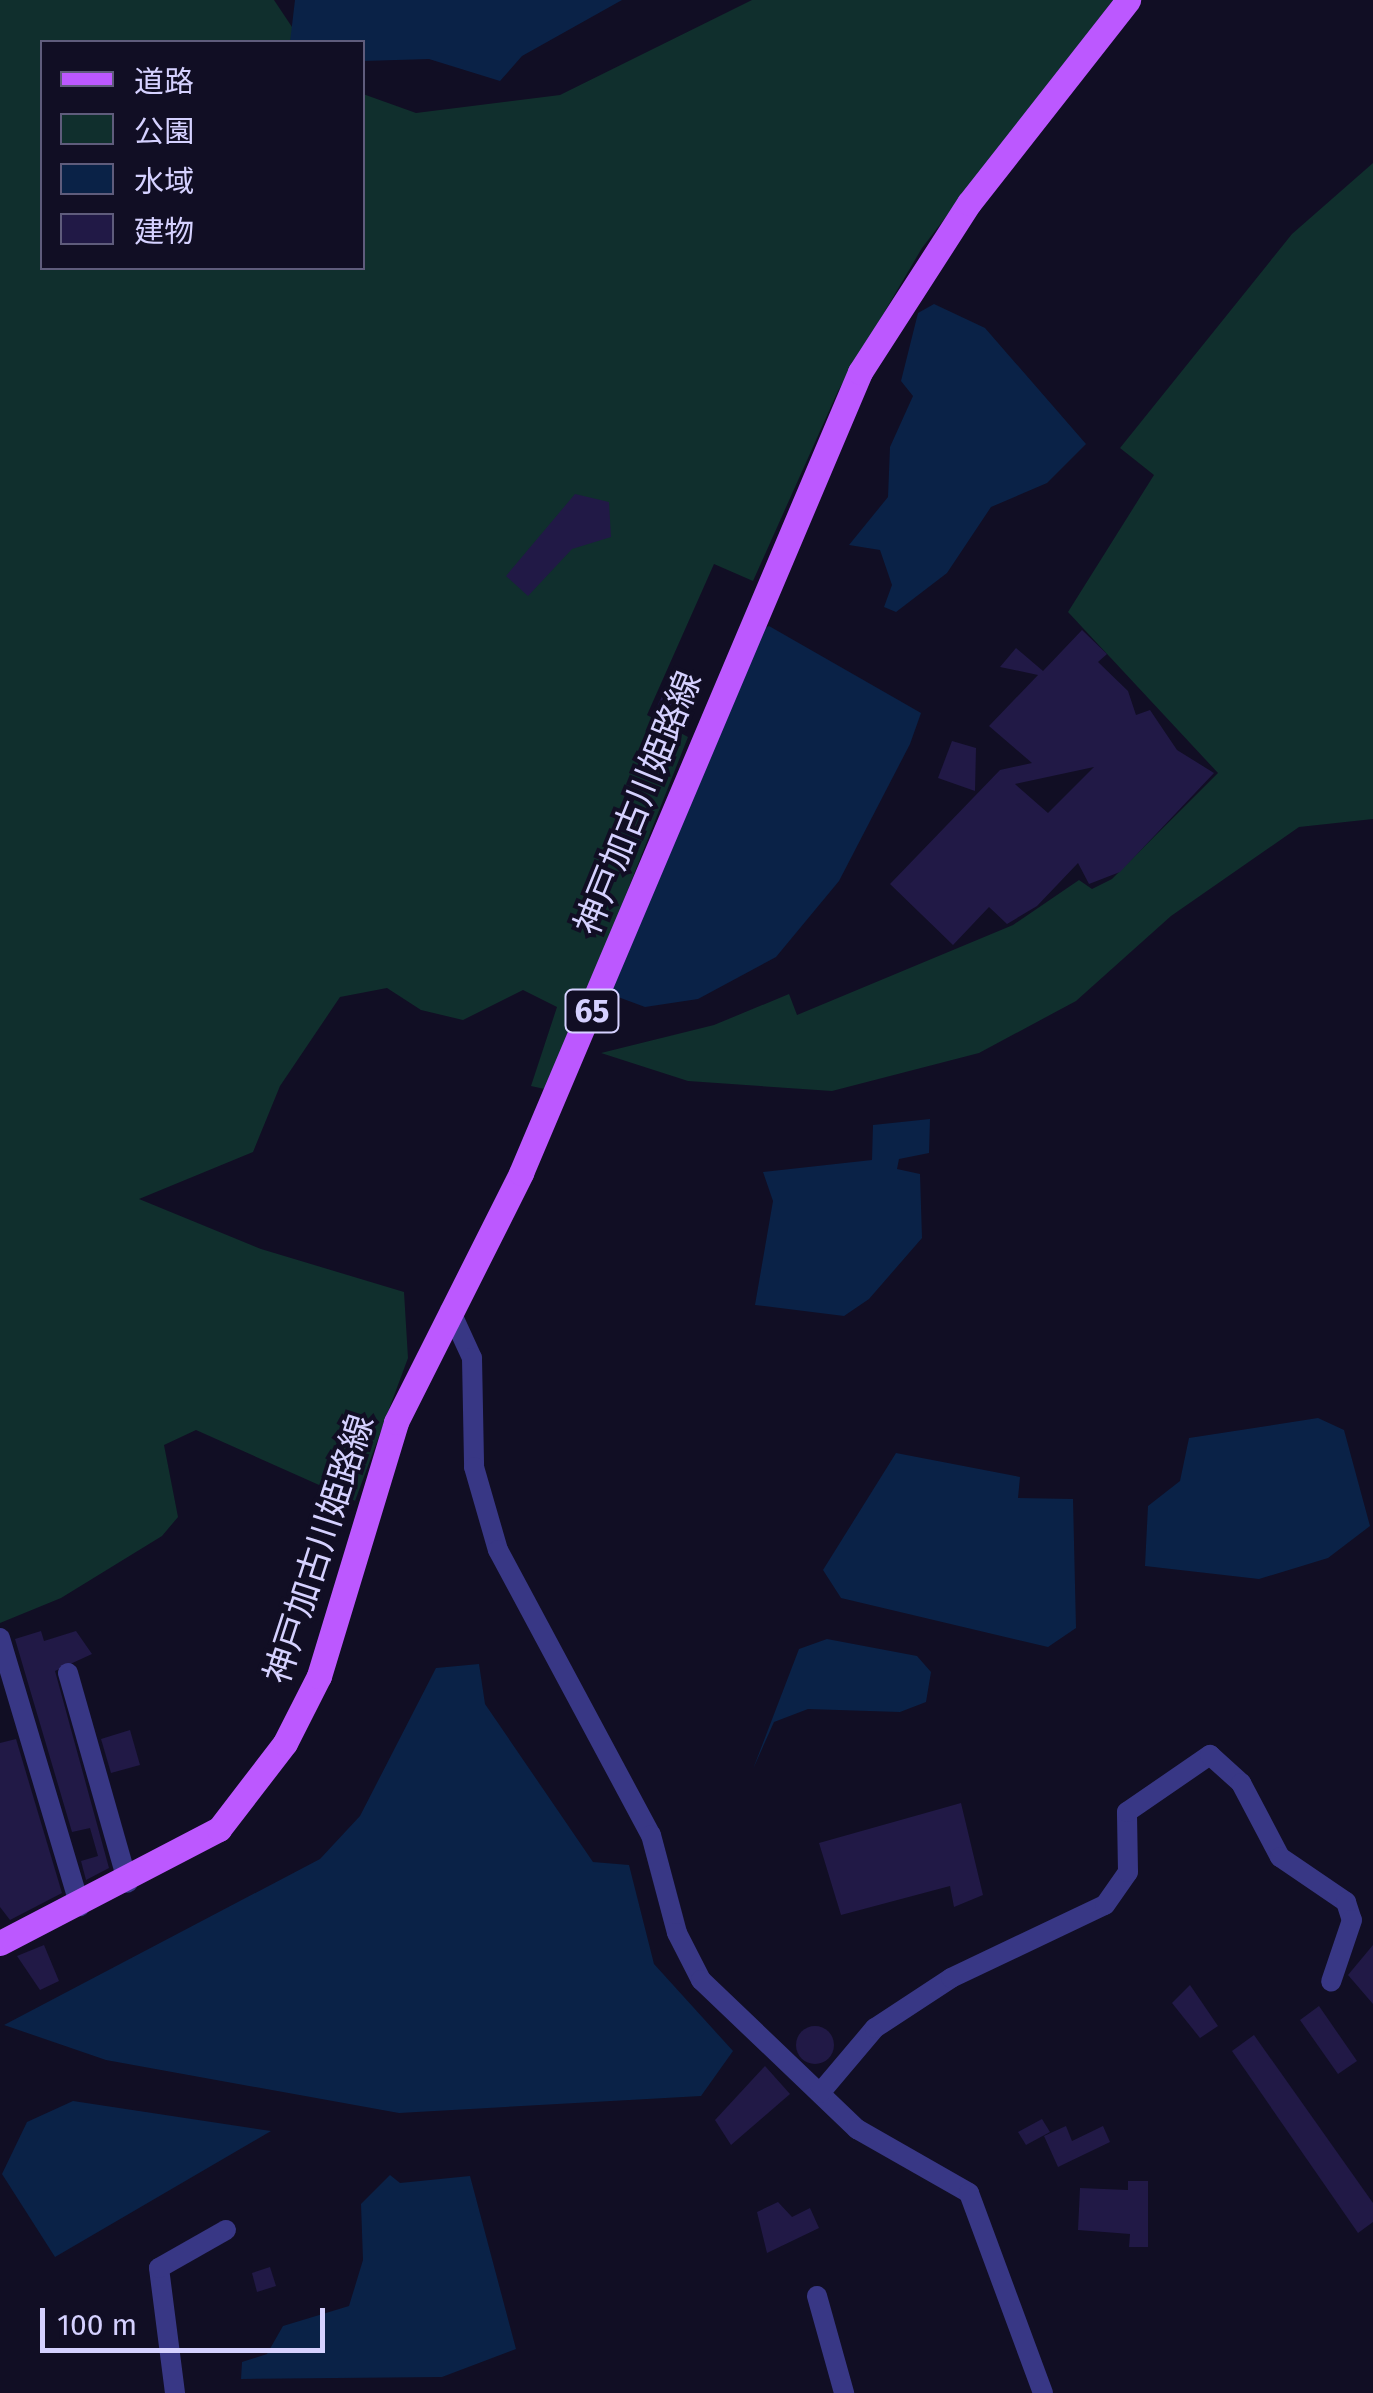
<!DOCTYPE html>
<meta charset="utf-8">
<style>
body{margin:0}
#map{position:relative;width:1373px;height:2393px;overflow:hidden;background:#110e24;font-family:"Fira Sans","Noto Sans JP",sans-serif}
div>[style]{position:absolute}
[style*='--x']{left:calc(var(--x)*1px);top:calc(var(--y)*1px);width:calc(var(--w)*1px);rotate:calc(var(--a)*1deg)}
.green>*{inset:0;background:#102f2d}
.water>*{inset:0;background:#0a2247}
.building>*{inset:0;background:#211946}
.round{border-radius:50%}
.street>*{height:20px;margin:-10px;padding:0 10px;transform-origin:10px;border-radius:10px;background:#383785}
.primary>*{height:25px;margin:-12.5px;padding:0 12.5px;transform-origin:12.5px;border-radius:12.5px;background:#bc58ff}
span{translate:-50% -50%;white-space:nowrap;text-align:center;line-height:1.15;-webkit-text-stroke:8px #110e24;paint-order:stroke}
.shield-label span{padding:2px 8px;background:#110e24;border:2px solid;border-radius:8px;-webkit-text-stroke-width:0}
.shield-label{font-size:32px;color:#d5d1ff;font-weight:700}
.street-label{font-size:35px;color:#d5d1ff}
.legend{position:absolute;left:40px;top:40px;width:325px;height:230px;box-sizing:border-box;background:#110e24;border:2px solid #5f5c7c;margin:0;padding:12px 18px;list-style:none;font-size:30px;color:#d5d1ff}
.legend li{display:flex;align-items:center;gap:20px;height:50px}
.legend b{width:50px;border:2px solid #5f5c7c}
.scale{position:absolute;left:40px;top:2308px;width:285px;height:45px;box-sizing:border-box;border:5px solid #d5d1ff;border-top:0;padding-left:12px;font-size:30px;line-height:35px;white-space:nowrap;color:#d5d1ff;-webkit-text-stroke:8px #110e24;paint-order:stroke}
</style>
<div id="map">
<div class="green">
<div style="clip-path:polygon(0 0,274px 0,302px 42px,42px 42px,42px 268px,362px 268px,363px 94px,416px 113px,560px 95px,752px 0,1113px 0,922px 248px,838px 391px,753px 581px,714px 564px,647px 715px,688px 737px,549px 1090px,531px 1086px,557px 1007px,523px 990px,463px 1020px,421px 1010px,387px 988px,340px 997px,280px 1086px,253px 1152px,139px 1199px,261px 1249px,404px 1292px,408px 1358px,355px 1501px,196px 1430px,164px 1445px,178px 1517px,162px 1536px,61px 1598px,0 1623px)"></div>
<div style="clip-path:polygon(1373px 163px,1373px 819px,1299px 827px,1171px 916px,1076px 1001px,979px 1053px,832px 1091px,688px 1081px,601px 1053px,714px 1025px,789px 994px,797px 1015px,1013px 925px,1079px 880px,1092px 889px,1112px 879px,1218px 773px,1068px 612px,1154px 475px,1120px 448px,1292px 234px)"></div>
</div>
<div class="water">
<div style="clip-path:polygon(295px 0,622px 0,522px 56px,500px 81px,429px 59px,363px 61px,362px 42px,290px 42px)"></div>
<div style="clip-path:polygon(934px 304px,985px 328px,1086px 444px,1047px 483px,991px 507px,947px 573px,896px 612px,884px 607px,892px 585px,880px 550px,849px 545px,888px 497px,890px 447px,913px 396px,901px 381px,918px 313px)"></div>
<div style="clip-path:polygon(769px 626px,921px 713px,910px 744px,839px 881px,776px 957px,698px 999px,645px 1007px,610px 994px,756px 632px)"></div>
<div style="clip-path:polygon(930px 1119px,929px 1153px,899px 1159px,897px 1169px,920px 1174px,922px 1238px,869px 1299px,844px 1316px,755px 1305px,773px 1201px,763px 1172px,872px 1160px,873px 1125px)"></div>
<div style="clip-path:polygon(1318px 1418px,1344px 1430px,1370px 1526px,1328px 1558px,1259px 1579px,1145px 1566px,1148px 1506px,1180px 1481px,1189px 1438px)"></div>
<div style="clip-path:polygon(896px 1453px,1020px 1477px,1018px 1498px,1073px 1499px,1076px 1628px,1048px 1647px,841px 1598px,823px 1570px)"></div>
<div style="clip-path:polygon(827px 1639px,917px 1656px,931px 1672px,926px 1702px,900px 1712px,808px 1709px,774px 1722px,753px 1769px,799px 1649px)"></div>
<div style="clip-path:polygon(479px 1664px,485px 1704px,593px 1862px,629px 1865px,654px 1964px,733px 2051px,701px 2096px,399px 2113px,106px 2060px,4px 2025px,320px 1859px,360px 1816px,436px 1668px)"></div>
<div style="clip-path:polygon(73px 2101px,271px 2131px,55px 2257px,2px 2174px,27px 2122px)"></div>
<div style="clip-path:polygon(390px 2175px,400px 2183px,470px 2176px,516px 2349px,442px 2377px,241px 2379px,242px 2362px,267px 2354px,283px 2326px,349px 2306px,363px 2260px,361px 2204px)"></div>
</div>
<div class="building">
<div style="clip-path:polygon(575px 494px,609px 502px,611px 537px,572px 549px,528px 596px,506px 576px)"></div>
<div style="clip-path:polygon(evenodd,1082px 630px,1107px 654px,1098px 662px,1128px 691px,1136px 715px,1150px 710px,1177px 750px,1214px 773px,1120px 872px,1089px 884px,1078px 863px,1037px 906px,1007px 924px,989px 907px,953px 945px,890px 884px,1000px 770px,1032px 763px,989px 726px,1038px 675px,1000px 667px,1016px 648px,1043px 671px,1082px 630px,1094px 767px,1048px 813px,1015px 784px,1094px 767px)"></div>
<div style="clip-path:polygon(674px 673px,701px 687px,682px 726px,654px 712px)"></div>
<div style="clip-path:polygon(952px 741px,976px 748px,975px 791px,938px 778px)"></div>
<div style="clip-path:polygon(41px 1631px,44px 1641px,76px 1631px,92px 1654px,55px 1671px,109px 1868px,86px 1880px,81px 1861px,98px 1856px,90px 1828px,72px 1832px,15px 1639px)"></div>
<div style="clip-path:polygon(130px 1730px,140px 1765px,111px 1773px,101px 1739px)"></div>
<div style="clip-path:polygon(16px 1739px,62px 1893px,10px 1920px,0 1907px,0 1743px)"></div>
<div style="clip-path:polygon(961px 1803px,983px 1895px,954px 1907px,950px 1886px,841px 1915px,819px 1843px)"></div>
<div style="clip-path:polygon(44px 1945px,59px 1981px,40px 1990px,17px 1956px)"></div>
<div style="clip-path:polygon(1373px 1945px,1373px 2004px,1348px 1975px)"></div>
<div style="clip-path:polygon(1190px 1985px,1218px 2026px,1200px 2038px,1172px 2003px)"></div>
<div style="clip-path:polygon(1319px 2006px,1357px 2061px,1338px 2074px,1300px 2020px)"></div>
<div class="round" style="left:796px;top:2026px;width:38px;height:38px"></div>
<div style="clip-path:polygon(1254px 2035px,1373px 2203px,1373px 2222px,1358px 2233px,1232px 2051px)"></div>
<div style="clip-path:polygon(765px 2066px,790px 2094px,731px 2145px,715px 2120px)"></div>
<div style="clip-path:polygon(1042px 2119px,1050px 2132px,1026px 2145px,1018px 2132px)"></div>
<div style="clip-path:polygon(1066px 2126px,1072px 2141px,1103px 2126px,1110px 2142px,1058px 2167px,1044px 2136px)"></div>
<div style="clip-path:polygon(1128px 2181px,1148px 2181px,1148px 2247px,1129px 2247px,1130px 2234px,1078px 2230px,1080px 2188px,1128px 2190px)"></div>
<div style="clip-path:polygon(778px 2202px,792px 2217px,810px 2208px,819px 2228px,767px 2253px,757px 2212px)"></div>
<div style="clip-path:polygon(270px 2267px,276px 2286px,257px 2292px,252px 2273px)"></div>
</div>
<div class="street">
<div style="--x:450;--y:1310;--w:53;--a:65.4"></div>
<div style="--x:472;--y:1358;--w:109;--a:88.9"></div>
<div style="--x:474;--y:1467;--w:86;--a:73.9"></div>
<div style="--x:498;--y:1550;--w:323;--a:61.8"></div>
<div style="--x:651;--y:1835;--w:101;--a:75.1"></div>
<div style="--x:677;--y:1933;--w:53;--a:62.9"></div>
<div style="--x:701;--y:1980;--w:216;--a:43.7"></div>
<div style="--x:857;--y:2129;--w:129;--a:29.7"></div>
<div style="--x:969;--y:2193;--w:213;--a:69.7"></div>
<div style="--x:0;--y:1638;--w:280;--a:73.4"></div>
<div style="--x:68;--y:1673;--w:218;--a:74.1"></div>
<div style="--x:820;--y:2093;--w:85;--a:-49.8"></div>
<div style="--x:875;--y:2028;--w:91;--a:-33.3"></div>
<div style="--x:951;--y:1978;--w:170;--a:-25.4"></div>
<div style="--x:1105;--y:1905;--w:40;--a:-55.1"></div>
<div style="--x:1128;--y:1872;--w:60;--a:-91"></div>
<div style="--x:1127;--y:1812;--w:101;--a:-34.5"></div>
<div style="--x:1210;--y:1755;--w:42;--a:42.1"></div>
<div style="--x:1241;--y:1783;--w:84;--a:62.2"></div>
<div style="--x:1280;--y:1857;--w:80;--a:34.3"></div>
<div style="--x:1346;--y:1902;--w:19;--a:72"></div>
<div style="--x:1352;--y:1920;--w:65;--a:108.7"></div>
<div style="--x:817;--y:2296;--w:101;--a:74.4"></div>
<div style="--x:175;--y:2393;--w:126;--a:-97.3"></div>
<div style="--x:159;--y:2268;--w:77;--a:-29.6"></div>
</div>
<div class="primary">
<div style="--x:0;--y:1943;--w:247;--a:-27.5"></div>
<div style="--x:219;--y:1829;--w:108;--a:-52.5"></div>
<div style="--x:285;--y:1743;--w:75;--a:-63.1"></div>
<div style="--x:319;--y:1676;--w:265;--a:-73.1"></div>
<div style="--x:396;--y:1422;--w:279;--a:-63.3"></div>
<div style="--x:521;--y:1173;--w:870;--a:-67.06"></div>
<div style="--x:860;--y:372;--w:201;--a:-57.2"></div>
<div style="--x:969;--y:203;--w:258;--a:-51.9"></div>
</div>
<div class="shield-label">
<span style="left:592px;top:1011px">65</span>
</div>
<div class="street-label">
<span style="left:638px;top:803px;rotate:-68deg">神戸加古川姫路線</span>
<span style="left:319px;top:1549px;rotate:-72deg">神戸加古川姫路線</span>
</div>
<ul class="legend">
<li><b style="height:12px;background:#bc58ff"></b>道路</li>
<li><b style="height:28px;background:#102f2d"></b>公園</li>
<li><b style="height:28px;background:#0a2247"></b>水域</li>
<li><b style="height:28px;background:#211946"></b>建物</li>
</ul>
<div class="scale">100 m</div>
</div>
